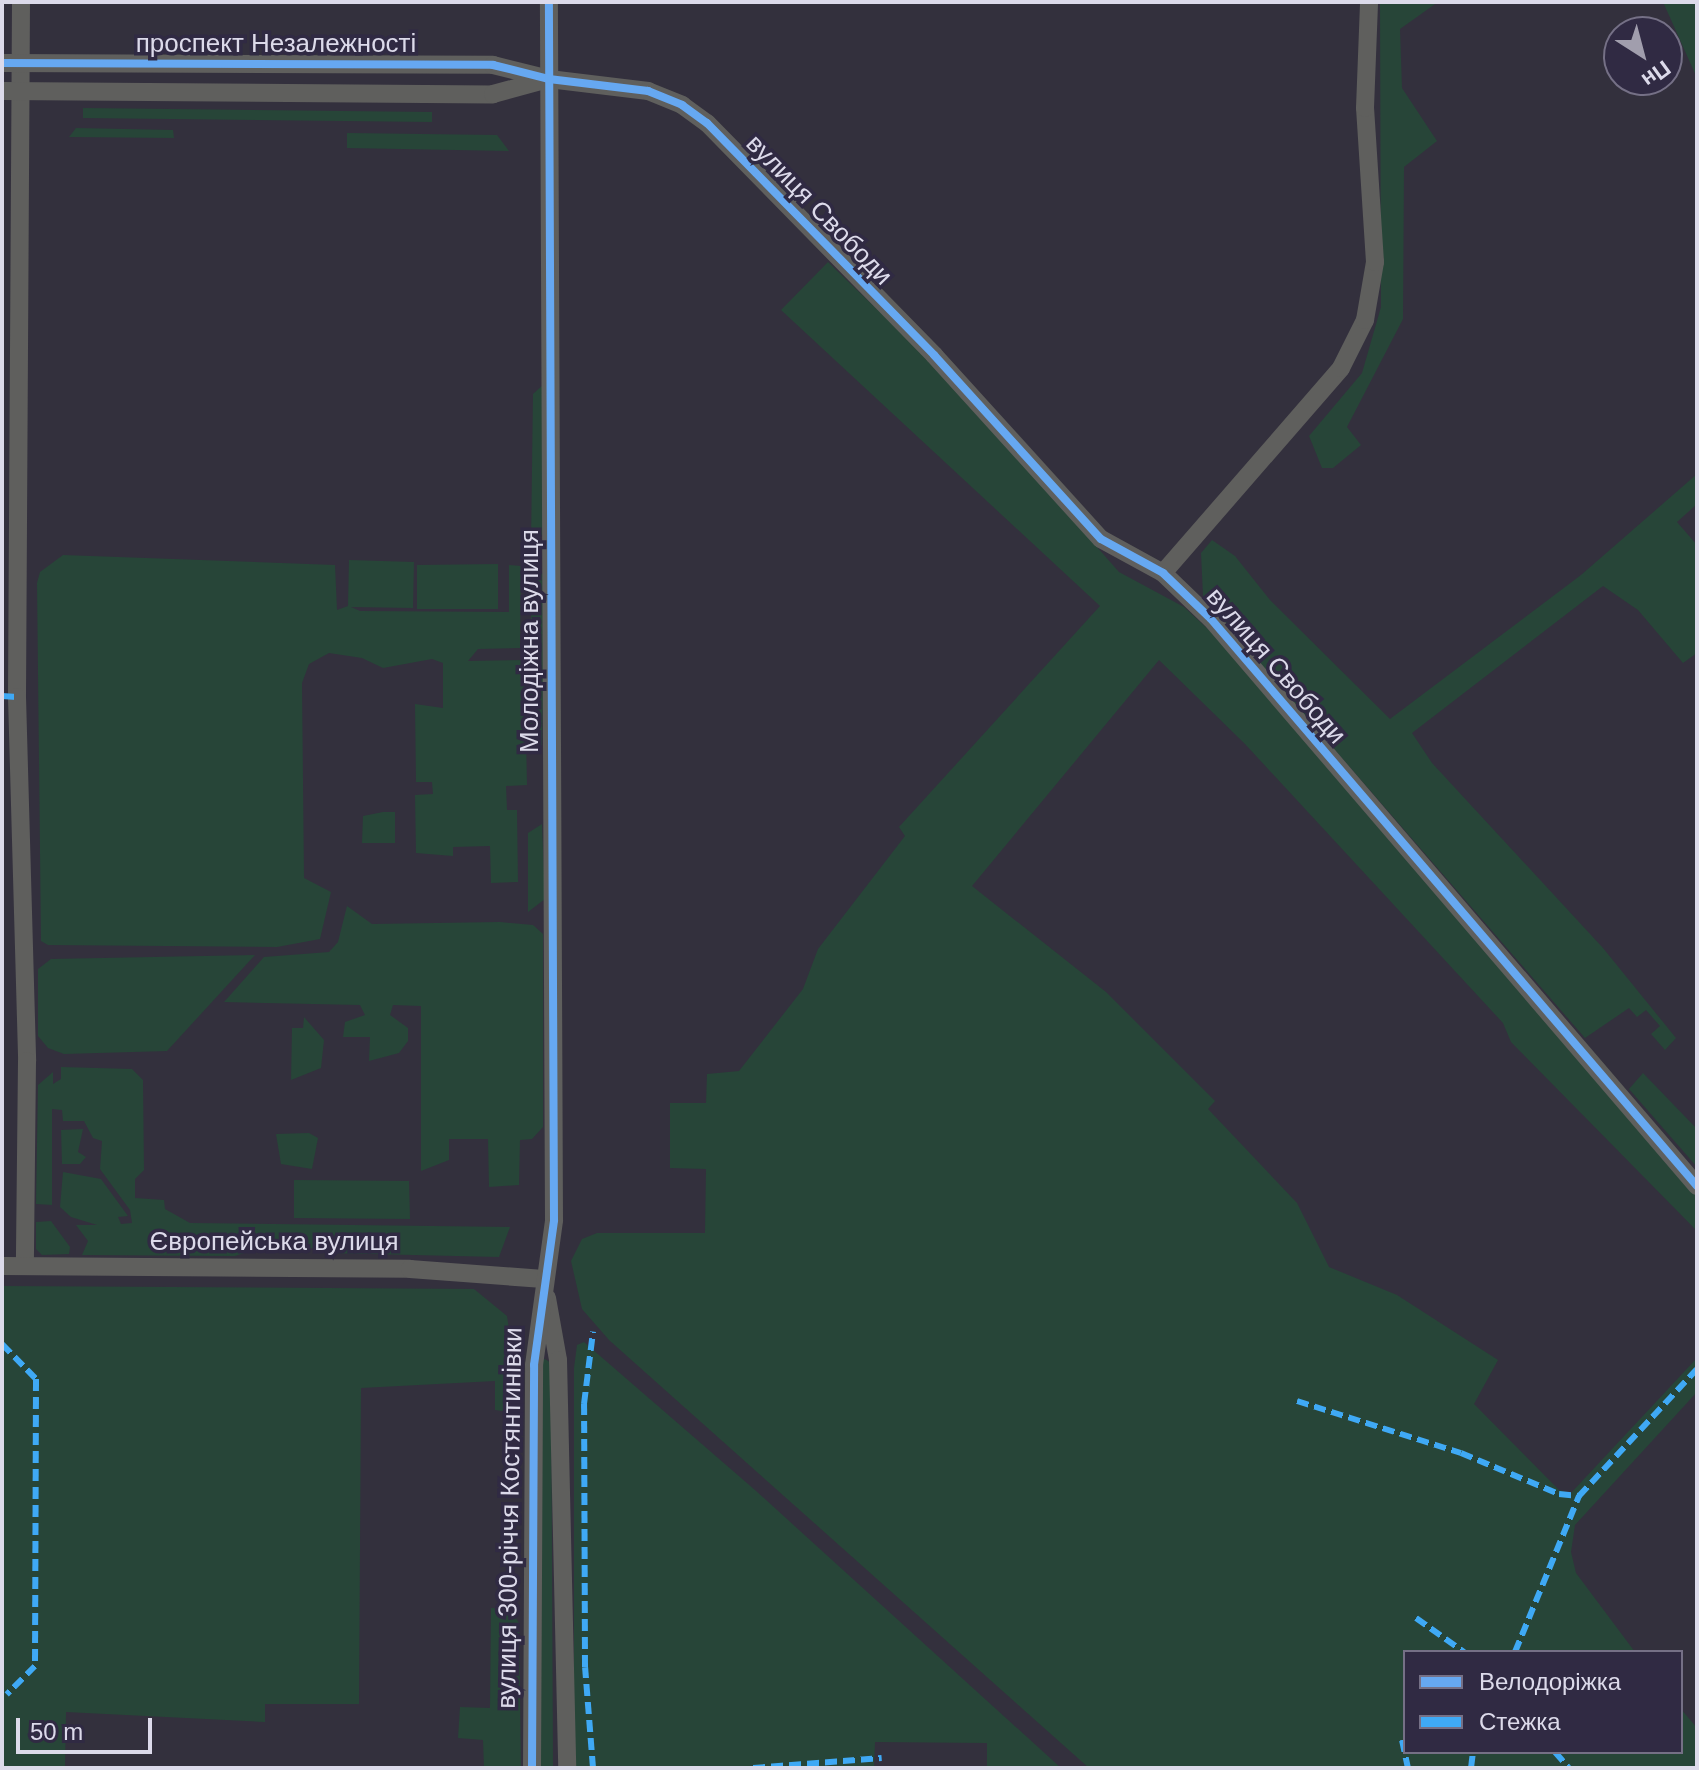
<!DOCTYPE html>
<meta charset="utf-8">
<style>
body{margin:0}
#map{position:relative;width:1699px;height:1770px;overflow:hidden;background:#33303d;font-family:Arial,sans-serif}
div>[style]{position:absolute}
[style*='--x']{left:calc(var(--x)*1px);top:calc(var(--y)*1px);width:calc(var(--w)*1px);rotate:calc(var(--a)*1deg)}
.green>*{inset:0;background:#274538}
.minor>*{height:18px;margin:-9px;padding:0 9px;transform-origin:9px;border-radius:9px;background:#5f5f5d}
.quiet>*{height:6px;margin-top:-3px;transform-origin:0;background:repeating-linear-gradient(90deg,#3fa9f5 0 12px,transparent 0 18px)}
.cycleway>*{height:8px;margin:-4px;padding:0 4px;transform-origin:4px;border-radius:4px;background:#66a8f1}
span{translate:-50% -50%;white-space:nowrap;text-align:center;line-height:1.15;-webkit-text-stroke:7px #302a43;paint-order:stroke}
.street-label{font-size:26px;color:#dcdaea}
.frame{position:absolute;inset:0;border:4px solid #dcdaea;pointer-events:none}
.legend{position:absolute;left:1403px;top:1650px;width:280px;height:104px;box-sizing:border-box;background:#302a43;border:2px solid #757086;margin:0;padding:10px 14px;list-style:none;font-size:24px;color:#dcdaea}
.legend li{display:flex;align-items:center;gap:16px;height:40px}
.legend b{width:40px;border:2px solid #757086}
.north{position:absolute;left:1603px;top:16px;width:80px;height:80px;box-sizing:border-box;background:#302a43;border:2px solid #757086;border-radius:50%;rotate:144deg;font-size:22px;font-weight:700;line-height:32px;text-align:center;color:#dcdaea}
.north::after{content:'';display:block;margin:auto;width:28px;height:36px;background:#a19ead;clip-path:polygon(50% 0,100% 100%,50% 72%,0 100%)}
.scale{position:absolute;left:16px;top:1718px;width:136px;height:36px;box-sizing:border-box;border:4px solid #dcdaea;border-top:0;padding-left:10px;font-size:24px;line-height:28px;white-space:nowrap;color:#dcdaea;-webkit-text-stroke:6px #302a43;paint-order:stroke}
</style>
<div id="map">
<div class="green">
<div style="clip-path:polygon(1380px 2px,1438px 2px,1400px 29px,1402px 88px,1437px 141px,1404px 167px,1403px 319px,1347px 427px,1361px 445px,1333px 468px,1322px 468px,1309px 436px,1362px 373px,1381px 307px)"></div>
<div style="clip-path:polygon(1663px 2px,1697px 2px,1697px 78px,1672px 22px)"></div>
<div style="clip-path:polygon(83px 108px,432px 112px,432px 122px,83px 118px)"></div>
<div style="clip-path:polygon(76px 128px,173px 130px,174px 138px,69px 137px)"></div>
<div style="clip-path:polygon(347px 133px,497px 135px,509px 151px,347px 148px)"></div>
<div style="clip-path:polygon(828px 262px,949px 379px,1119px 572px,1184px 607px,1210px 631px,1697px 1196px,1697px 1231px,1511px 1042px,1503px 1023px,1245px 744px,1159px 660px,972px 886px,1106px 992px,1215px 1101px,1208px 1109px,1297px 1203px,1329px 1267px,1397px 1295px,1498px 1360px,1474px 1404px,1559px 1490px,1571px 1493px,1697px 1358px,1697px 1392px,1575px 1525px,1571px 1552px,1576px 1573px,1635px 1652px,1405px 1652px,1405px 1752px,1681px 1752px,1681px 1709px,1697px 1728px,1697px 1768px,1089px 1768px,609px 1340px,582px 1309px,571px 1261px,582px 1239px,597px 1233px,705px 1233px,706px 1169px,670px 1168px,670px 1103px,706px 1103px,707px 1074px,739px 1071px,803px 989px,818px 949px,905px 836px,899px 827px,1100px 606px,781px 310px)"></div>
<div style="clip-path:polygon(545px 383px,545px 532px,531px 545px,533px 394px)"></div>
<div style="clip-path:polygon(1697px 474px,1697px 504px,1677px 522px,1697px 545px,1697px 653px,1683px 663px,1638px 610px,1603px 586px,1412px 733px,1432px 763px,1603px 948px,1676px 1038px,1665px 1050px,1651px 1034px,1660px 1026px,1646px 1010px,1637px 1017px,1629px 1008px,1585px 1038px,1223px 621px,1203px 596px,1201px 553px,1212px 540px,1235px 556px,1270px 600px,1390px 719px,1581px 575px)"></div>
<div style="clip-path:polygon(63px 555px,335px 565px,337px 610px,348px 606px,349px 560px,414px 562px,413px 608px,351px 607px,360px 611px,509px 612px,509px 565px,521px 566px,520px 648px,478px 649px,468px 661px,525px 660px,530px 675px,532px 566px,545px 576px,542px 745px,530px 752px,530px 680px,525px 686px,527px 785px,506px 786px,507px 810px,517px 810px,518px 882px,491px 883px,490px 846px,453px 847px,453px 856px,416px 853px,415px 795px,433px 794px,432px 782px,416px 782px,415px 704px,443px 708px,443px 663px,432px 659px,383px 668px,362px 658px,329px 653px,309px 664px,302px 683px,304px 878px,331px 892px,320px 939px,277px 947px,48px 945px,41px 941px,37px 583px,40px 572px)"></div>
<div style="clip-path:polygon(498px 564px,498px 609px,417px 609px,417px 565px)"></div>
<div style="clip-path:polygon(383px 812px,395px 812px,395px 843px,362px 843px,363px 816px)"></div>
<div style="clip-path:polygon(542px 824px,545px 899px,528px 912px,528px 833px)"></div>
<div style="clip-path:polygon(347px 906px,372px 924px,500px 922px,533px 925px,543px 934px,543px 1127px,532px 1139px,520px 1140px,519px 1185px,489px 1187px,488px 1139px,449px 1139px,449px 1160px,421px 1171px,421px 1006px,393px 1005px,390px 1015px,408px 1028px,408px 1041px,399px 1053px,369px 1061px,370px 1037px,343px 1037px,345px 1022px,365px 1015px,360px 1005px,224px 1002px,264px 957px,329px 952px,338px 942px)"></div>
<div style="clip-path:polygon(255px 955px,167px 1051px,64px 1054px,48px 1048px,38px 1036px,38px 969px,51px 959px)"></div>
<div style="clip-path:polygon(304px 1017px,324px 1040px,321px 1068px,291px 1080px,292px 1028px,303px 1028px)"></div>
<div style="clip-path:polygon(61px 1067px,132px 1069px,143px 1080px,144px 1170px,135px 1179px,135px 1198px,164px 1200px,165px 1209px,190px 1223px,510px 1227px,499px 1257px,328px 1253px,323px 1248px,257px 1249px,235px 1256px,82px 1255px,88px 1241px,76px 1225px,97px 1225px,71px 1217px,60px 1207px,63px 1172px,101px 1179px,128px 1216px,118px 1217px,121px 1224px,132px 1223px,130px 1210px,100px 1169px,102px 1141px,93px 1138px,84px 1121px,63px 1121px,62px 1110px,52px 1109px,52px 1205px,36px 1204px,38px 1085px,53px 1072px,53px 1084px,61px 1079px)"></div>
<div style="clip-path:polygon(1643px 1073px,1697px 1129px,1697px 1167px,1629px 1089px)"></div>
<div style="clip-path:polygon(83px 1129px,78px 1152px,86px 1157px,80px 1164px,62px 1164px,61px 1130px)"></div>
<div style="clip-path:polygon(309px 1133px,318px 1138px,312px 1169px,281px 1164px,276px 1134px)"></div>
<div style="clip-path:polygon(294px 1180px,409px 1181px,410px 1219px,294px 1218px)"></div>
<div style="clip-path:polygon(51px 1221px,70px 1247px,69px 1254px,42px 1255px,36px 1249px,36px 1222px)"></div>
<div style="clip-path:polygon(2px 1286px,474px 1289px,507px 1316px,513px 1356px,509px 1412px,495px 1410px,495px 1381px,361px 1388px,359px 1704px,265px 1704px,265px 1722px,66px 1712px,65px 1768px,2px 1768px)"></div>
<div style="clip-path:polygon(584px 1342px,755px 1490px,1061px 1768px,987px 1768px,987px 1743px,875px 1742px,874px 1768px,574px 1768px,574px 1368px,577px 1345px)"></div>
<div style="clip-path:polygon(545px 1359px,551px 1363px,553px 1768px,541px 1768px,540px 1360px)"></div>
<div style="clip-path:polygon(491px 1608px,510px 1609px,519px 1623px,521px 1768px,484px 1768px,483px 1740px,458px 1738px,460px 1707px,490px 1708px)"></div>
</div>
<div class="minor">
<div style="--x:21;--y:2;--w:695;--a:90.33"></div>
<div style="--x:17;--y:697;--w:364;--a:88.4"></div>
<div style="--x:27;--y:1061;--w:205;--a:90.6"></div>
<div style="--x:2;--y:63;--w:491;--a:0.2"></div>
<div style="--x:493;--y:65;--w:58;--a:14"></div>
<div style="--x:549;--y:79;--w:100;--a:6.9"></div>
<div style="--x:648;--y:91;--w:37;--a:22"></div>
<div style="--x:682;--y:105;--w:31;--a:36"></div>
<div style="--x:707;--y:123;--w:325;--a:45.6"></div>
<div style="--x:934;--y:355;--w:248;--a:47.8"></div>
<div style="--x:1101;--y:539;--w:71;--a:28.7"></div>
<div style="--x:1163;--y:573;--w:66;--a:43.8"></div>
<div style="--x:1211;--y:619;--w:747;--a:49.4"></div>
<div style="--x:2;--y:91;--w:491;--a:0.4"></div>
<div style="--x:493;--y:94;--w:54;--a:-15.1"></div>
<div style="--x:1163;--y:573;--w:271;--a:-49"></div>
<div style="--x:1341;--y:368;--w:54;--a:-63.4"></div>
<div style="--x:1365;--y:320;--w:59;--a:-80.2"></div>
<div style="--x:1375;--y:262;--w:154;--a:-93.7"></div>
<div style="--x:1365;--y:108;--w:106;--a:-87.8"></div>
<div style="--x:2;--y:1266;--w:408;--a:0.4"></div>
<div style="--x:410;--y:1269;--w:134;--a:4.3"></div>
<div style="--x:547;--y:1298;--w:63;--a:79.9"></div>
<div style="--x:558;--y:1360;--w:408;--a:88.7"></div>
<div style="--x:532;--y:1768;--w:403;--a:-89.7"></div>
<div style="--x:534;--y:1365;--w:146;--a:-82.1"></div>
<div style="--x:554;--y:1220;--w:1218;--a:-90.24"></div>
</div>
<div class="quiet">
<div style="--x:2;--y:696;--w:15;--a:4"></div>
<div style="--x:2;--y:1344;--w:49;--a:45.8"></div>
<div style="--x:36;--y:1379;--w:287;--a:90.2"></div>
<div style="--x:35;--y:1666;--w:40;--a:135"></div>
<div style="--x:1297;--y:1401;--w:172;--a:17.6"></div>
<div style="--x:1461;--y:1453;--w:106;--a:22.7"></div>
<div style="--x:1559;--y:1494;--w:20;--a:6"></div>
<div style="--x:1416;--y:1618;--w:59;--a:35.3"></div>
<div style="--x:1515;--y:1652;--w:169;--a:-67.7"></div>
<div style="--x:1579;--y:1496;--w:173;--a:-47.1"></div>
<div style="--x:1402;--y:1740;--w:29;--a:78"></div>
<div style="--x:1555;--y:1752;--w:21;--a:49"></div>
<div style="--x:593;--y:1768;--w:101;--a:-94.5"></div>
<div style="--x:585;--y:1667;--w:263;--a:-90.2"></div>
<div style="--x:584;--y:1404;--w:73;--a:-82.9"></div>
<div style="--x:753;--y:1768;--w:129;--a:-4.4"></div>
<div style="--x:1471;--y:1768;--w:16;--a:-83"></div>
</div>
<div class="cycleway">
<div style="--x:2;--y:63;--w:491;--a:0.2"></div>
<div style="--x:493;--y:65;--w:58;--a:14"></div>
<div style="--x:549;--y:79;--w:100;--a:6.9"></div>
<div style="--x:648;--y:91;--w:37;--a:22"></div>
<div style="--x:682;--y:105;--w:31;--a:36"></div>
<div style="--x:707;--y:123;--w:325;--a:45.6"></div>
<div style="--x:934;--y:355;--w:248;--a:47.8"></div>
<div style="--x:1101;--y:539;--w:71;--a:28.7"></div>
<div style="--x:1163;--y:573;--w:66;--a:43.8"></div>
<div style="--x:1211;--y:619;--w:747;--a:49.4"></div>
<div style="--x:532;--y:1768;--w:403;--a:-89.7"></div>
<div style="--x:534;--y:1365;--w:146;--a:-82.1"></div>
<div style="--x:554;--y:1220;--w:1218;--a:-90.24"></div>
</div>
<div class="street-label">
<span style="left:276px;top:44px">проспект Незалежності</span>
<span style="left:819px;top:210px;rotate:46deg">вулиця Свободи</span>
<span style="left:530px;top:641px;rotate:-90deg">Молодіжна вулиця</span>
<span style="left:1276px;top:666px;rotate:49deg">вулиця Свободи</span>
<span style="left:274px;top:1242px">Європейська вулиця</span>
<span style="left:510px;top:1518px;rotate:-89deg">вулиця 300-річчя Костянтинівки</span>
</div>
<div class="frame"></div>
<ul class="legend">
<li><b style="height:10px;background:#66a8f1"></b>Велодоріжка</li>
<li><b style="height:10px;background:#3fa9f5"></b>Стежка</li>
</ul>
<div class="north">Пн</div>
<div class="scale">50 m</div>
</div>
